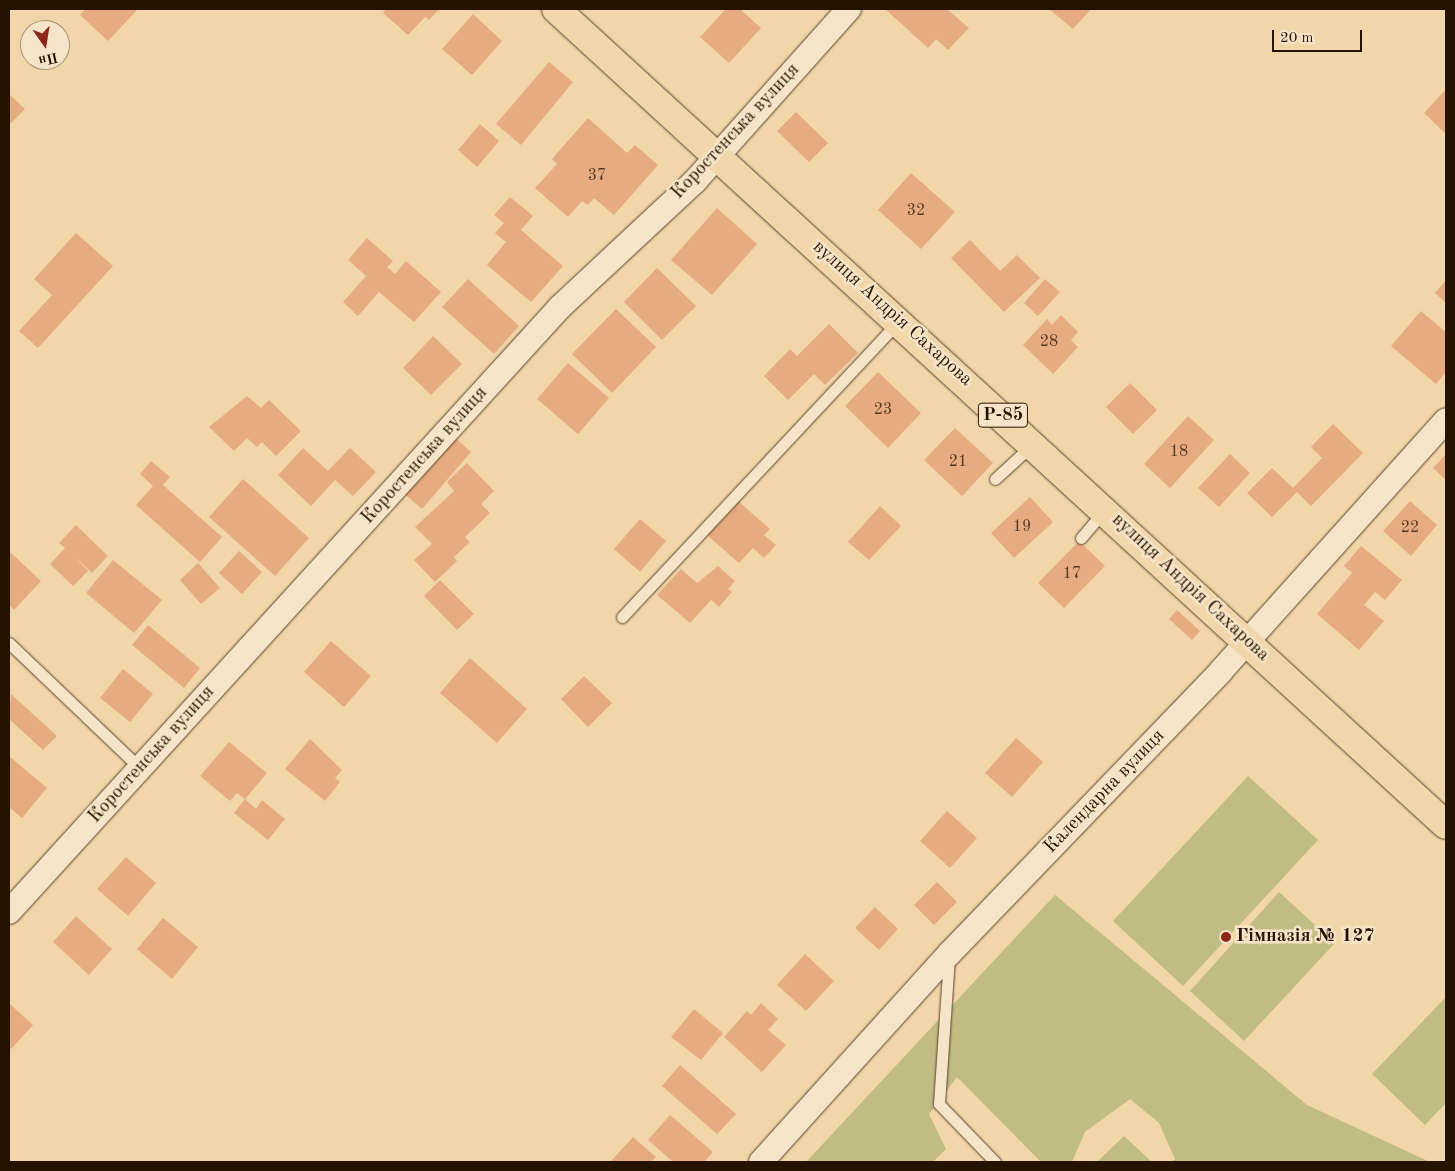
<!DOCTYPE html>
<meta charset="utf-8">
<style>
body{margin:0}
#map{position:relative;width:1455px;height:1171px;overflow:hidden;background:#f1d6aa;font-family:"Old Standard TT",serif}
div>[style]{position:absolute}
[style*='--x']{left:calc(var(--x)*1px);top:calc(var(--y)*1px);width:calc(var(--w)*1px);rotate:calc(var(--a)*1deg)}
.green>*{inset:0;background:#c1bc84}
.building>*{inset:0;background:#e7ab81}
.roads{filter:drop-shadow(0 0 1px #59432a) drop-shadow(0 0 1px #59432a)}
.service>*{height:11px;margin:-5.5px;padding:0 5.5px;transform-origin:5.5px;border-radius:5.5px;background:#f6e4c8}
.minor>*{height:24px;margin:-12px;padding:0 12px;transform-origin:12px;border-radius:12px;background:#f6e4c8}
.primary>*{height:28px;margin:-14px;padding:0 14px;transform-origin:14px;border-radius:14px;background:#f1d6aa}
.dots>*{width:14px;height:14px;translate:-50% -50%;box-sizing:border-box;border:2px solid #f6e4c8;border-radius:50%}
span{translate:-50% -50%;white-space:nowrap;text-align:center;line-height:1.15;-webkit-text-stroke:5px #f6e4c8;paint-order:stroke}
.number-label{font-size:16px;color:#563820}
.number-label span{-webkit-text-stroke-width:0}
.shield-label span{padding:1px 4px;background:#f6e4c8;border:1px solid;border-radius:4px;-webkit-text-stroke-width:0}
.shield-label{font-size:18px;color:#261200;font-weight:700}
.street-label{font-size:19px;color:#261200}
.poi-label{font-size:19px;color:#261200;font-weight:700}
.left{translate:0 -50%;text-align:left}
.frame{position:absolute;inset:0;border:10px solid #261200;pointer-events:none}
.north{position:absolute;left:20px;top:20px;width:50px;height:50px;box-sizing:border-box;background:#f6e4c8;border:1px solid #a39078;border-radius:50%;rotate:167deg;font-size:14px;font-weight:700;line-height:20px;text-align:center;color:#261200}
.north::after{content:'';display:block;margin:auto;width:18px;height:22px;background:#8f2418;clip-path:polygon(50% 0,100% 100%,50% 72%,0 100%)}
.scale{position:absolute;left:1272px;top:30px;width:90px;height:22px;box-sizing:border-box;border:2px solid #261200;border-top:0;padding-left:6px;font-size:15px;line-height:18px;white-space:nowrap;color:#261200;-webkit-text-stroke:4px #f6e4c8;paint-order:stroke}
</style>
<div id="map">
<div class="green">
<div style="clip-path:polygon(1248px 776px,1318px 840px,1183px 986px,1113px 921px)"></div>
<div style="clip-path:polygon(1279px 892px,1335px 943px,1244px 1041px,1190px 991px)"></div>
<div style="clip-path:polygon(1055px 895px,1307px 1105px,1430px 1162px,1171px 1162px,1175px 1159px,1159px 1123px,1130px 1099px,1085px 1132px,1072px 1162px,1041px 1162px,957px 1077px,929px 1114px,946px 1149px,933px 1162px,806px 1162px)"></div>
<div style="clip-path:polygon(1446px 997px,1446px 1103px,1425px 1125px,1372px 1074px)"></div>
<div style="clip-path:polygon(1124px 1136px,1152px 1162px,1097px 1162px)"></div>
</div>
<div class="building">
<div style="clip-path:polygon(85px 9px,138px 9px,108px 41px,80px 15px)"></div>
<div style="clip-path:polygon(386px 9px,439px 9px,429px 20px,425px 17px,408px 35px,383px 13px)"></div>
<div style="clip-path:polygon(726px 9px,740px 9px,761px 28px,729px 63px,700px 37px)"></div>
<div style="clip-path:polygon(885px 9px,947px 9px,969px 28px,948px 50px,936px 39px,928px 48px)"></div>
<div style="clip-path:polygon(1049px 9px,1091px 9px,1073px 29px)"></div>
<div style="clip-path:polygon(473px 14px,502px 41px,472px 75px,442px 49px)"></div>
<div style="clip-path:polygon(549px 62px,573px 82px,521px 145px,496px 124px)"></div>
<div style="clip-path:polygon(1446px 89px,1446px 134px,1424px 113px)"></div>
<div style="clip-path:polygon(9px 94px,25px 109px,9px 125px)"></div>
<div style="clip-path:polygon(796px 112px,828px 143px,809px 162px,777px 131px)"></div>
<div style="clip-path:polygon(588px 118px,627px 153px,635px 145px,658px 165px,614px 215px,594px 198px,588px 205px,582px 201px,568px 217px,535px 188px,557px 164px,552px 159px)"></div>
<div style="clip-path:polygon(480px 124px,499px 141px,477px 167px,458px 150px)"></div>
<div style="clip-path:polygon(911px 173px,955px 212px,921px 249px,878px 210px)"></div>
<div style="clip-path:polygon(510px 197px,533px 216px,521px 230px,563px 266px,531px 302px,487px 265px,506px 242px,495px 233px,504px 223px,494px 215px)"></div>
<div style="clip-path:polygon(717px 208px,757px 244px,712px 295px,671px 260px)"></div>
<div style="clip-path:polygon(76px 233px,113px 266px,38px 348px,19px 331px,52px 295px,34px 279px)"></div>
<div style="clip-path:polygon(367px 238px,393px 261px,387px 267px,395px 274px,406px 261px,441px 292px,414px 322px,379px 292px,358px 316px,343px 302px,366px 276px,348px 260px)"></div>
<div style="clip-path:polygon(970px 240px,1000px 271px,1017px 255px,1040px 278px,1004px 312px,951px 258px)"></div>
<div style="clip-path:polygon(657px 268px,696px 306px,662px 340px,624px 302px)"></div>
<div style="clip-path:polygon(468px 279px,519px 326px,494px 354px,442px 307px)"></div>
<div style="clip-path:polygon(1045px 279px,1060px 292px,1038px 316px,1024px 303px)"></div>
<div style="clip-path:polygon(1446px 280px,1446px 303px,1435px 293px)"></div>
<div style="clip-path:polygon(616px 309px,656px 347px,612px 393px,572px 354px)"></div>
<div style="clip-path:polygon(1421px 311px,1446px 332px,1446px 372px,1436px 384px,1391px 346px)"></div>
<div style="clip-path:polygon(1061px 315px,1078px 332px,1071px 340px,1078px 347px,1053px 374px,1023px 345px,1047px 319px,1052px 325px)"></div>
<div style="clip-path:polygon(829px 324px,858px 353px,825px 385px,814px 374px,788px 400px,764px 376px,790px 349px,797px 356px)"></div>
<div style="clip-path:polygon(433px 336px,462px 364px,431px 395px,403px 368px)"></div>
<div style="clip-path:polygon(568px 363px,609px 398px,578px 434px,537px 399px)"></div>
<div style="clip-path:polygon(878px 372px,921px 413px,888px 448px,845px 406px)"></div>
<div style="clip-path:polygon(1130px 383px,1157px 410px,1133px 434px,1106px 407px)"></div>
<div style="clip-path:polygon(247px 396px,261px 408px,269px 400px,301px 431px,276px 456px,262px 442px,257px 447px,247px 438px,234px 451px,209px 427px)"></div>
<div style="clip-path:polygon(1188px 416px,1214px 440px,1170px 488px,1144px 464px)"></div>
<div style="clip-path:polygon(1333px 424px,1363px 453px,1311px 506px,1297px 492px,1272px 517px,1247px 493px,1272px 468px,1293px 488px,1322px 458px,1311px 447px)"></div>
<div style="clip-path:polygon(955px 428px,993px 463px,962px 496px,924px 460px)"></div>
<div style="clip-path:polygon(451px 434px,471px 452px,422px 509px,401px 491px)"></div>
<div style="clip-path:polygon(303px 448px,328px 471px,350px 448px,376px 472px,353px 496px,335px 480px,311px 506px,278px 475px)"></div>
<div style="clip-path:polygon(1230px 454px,1250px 473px,1219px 507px,1198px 488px)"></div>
<div style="clip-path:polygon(1446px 454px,1446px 480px,1433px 468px)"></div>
<div style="clip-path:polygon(151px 461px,170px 477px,163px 485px,222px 537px,200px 562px,136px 505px,153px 486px,140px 474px)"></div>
<div style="clip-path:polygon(467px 463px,494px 491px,481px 504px,490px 513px,465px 537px,470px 542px,454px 557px,457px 561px,435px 582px,414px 560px,432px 544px,415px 527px,454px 491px,447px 482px)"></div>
<div style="clip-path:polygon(243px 479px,309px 538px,275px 576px,209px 517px)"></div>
<div style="clip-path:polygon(1030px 497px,1053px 522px,1014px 558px,991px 533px)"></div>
<div style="clip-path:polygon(738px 501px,770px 529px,764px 535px,776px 545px,764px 558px,753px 548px,739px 563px,707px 535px)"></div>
<div style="clip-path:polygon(1410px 501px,1437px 525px,1411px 556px,1383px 531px)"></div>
<div style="clip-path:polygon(880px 506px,901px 526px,869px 560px,848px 542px)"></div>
<div style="clip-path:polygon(640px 519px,666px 541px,640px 572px,614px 549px)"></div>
<div style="clip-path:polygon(76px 525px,108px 556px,92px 573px,75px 557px,88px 571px,73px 586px,50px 564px,65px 548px,59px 543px)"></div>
<div style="clip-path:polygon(1079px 541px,1105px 566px,1064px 608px,1038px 583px)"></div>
<div style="clip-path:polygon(1361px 546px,1402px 580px,1385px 600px,1375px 592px,1364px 605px,1384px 621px,1359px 650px,1317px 614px,1352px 573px,1344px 566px)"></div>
<div style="clip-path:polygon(9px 551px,41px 581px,14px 610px,9px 605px)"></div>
<div style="clip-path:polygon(239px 551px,262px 572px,242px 594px,219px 573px)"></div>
<div style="clip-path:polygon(113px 560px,162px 600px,134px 633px,86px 593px)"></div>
<div style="clip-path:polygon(198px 563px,220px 588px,201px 604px,180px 580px)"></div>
<div style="clip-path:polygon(718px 566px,735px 581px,728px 589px,732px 592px,719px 607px,711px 600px,690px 623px,657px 595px,681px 569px,697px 583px)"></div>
<div style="clip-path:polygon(440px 580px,474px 614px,457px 630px,424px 596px)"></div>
<div style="clip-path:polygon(1177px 610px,1200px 631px,1192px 640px,1169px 619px)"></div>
<div style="clip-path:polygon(148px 625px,200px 668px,184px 688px,132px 645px)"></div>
<div style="clip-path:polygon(331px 641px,371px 676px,344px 707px,304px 672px)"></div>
<div style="clip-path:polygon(470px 658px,527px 709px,497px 743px,440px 693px)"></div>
<div style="clip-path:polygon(123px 669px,153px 694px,130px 722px,100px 698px)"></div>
<div style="clip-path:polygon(584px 676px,612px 703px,588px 727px,561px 699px)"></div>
<div style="clip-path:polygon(11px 694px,57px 736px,43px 750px,9px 719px)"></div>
<div style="clip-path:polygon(1016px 738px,1043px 762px,1012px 797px,985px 773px)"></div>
<div style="clip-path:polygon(310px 739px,342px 770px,335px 778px,340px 782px,325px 801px,285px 769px)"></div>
<div style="clip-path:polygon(229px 742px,267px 773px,245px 799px,237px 793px,230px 801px,200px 776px)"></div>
<div style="clip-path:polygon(9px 756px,47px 788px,22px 818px,9px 807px)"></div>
<div style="clip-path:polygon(245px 799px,256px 809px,262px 800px,285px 819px,268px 840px,234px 813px)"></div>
<div style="clip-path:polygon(947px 811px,977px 838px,950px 868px,920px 841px)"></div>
<div style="clip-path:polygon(126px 857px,156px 883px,128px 916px,97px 889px)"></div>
<div style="clip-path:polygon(937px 882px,957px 902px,934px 925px,914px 905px)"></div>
<div style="clip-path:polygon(875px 907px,898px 929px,879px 950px,855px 928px)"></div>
<div style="clip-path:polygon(76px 916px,112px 949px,89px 975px,53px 942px)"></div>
<div style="clip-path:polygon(163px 918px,198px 947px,172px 979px,137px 949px)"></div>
<div style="clip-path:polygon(805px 954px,834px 981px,806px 1011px,777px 985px)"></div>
<div style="clip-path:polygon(9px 1003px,33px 1025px,11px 1049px,9px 1047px)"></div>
<div style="clip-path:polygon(761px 1003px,778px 1019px,768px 1030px,786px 1045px,762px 1072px,724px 1037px,747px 1011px,751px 1015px)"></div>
<div style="clip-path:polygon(694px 1009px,723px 1033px,701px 1060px,671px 1037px)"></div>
<div style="clip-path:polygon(680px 1065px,736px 1114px,717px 1134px,662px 1086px)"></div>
<div style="clip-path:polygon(670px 1115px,713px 1152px,704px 1162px,673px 1162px,648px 1140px)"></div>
<div style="clip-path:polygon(633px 1137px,656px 1157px,651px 1162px,610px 1162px)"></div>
</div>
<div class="roads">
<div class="service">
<div style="--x:995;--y:479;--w:50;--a:-42.6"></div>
<div style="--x:1081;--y:538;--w:35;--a:-50"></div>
<div style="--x:622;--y:617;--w:404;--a:-46.9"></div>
<div style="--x:9;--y:643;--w:181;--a:43.7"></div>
<div style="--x:949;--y:957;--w:147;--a:93.9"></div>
<div style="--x:939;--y:1104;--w:81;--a:46"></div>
</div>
<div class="minor">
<div style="--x:9;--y:912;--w:818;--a:-47.67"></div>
<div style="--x:560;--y:307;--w:185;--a:-43"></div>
<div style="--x:695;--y:181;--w:231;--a:-48.2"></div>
<div style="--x:761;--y:1162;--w:282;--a:-47.9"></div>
<div style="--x:950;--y:953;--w:390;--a:-46.1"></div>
<div style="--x:1220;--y:672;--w:338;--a:-48.1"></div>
</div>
<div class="primary">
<div style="--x:556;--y:9;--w:1207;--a:42.52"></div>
</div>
</div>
<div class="dots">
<div style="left:1226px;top:937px;background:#8f2418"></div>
</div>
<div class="number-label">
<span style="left:597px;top:176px">37</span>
<span style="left:916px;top:211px">32</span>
<span style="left:1049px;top:342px">28</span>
<span style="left:883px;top:410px">23</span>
<span style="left:1179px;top:452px">18</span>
<span style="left:958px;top:462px">21</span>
<span style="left:1022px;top:527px">19</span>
<span style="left:1410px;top:528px">22</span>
<span style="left:1072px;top:574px">17</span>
</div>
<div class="shield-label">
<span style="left:1003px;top:415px">Р-85</span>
</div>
<div class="street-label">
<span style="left:736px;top:132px;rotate:-47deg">Коростенська вулиця</span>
<span style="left:892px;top:314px;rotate:42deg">вулиця Андрія Сахарова</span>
<span style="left:425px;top:456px;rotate:-48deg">Коростенська вулиця</span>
<span style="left:1190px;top:588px;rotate:43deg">вулиця Андрія Сахарова</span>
<span style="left:152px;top:755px;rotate:-48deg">Коростенська вулиця</span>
<span style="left:1105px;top:792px;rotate:-46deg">Календарна вулиця</span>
</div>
<div class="poi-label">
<span class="left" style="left:1236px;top:937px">Гімназія № 127</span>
</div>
<div class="frame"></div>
<div class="north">Пн</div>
<div class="scale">20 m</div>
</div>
